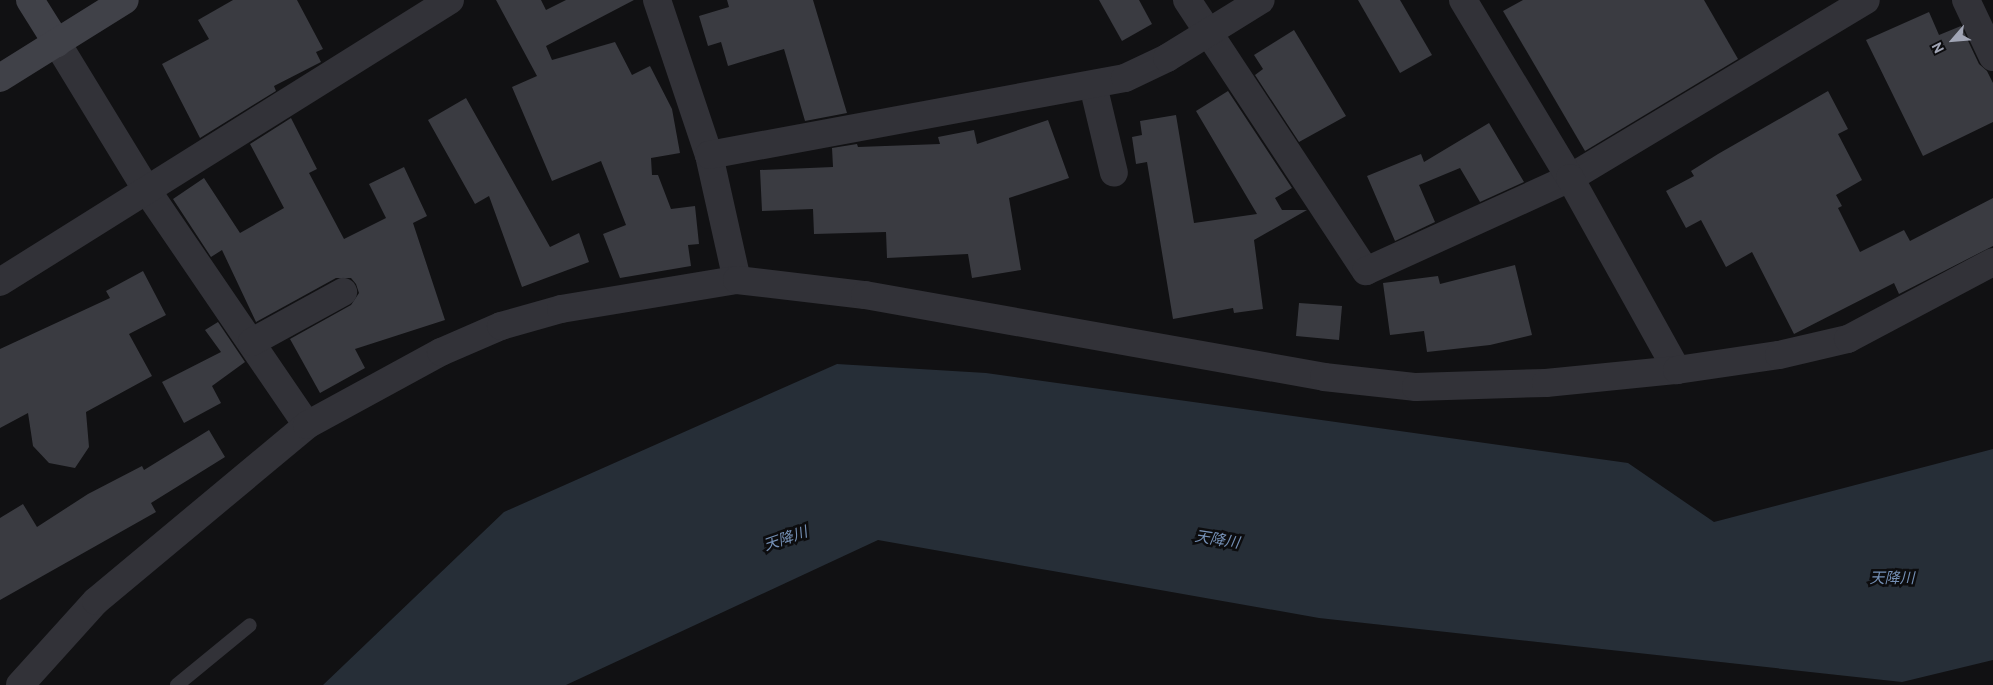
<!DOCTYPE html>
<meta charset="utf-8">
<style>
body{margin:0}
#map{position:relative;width:1993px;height:685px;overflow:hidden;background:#111113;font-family:Overpass,"Noto Sans JP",sans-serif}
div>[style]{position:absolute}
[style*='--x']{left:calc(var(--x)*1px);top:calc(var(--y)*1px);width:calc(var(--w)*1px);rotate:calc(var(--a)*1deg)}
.water>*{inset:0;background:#262e37}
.building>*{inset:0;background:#3a3b41}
.lane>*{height:14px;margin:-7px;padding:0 7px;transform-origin:7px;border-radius:7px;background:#323238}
.street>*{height:28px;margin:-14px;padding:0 14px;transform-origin:14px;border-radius:14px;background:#323238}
.secondary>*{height:28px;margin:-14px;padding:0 14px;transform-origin:14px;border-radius:14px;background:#404148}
span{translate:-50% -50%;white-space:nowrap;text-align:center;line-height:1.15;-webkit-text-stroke:5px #0c0c0e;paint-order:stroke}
.water-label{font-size:15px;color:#748fb4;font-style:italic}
.north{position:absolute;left:1928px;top:15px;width:50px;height:50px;-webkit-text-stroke:4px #0c0c0e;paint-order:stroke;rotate:243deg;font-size:14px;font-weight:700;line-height:20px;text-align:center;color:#a1a5b5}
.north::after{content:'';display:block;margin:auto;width:18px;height:22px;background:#a1a5b5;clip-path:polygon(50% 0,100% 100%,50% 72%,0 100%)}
</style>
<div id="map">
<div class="water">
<div style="clip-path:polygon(837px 364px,986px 373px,1628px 463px,1714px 522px,1993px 449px,1993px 660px,1902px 682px,1319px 618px,878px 540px,566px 685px,323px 685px,504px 512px)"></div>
</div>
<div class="building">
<div style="clip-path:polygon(233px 0,297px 0,323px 49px,316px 52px,321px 62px,274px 86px,276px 91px,200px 138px,162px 64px,209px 39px,198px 20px)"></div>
<div style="clip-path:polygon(496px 0,541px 0,546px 10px,566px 0,634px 0,546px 46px,552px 60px,615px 42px,632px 75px,650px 66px,672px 109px,680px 153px,651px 158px,652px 175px,658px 175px,671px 209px,695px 206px,699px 244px,688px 245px,691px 266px,620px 278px,603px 234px,626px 225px,601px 161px,552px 181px,512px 87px,537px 76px)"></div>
<div style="clip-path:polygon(727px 0,813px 0,847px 113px,805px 121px,784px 49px,728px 66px,721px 42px,708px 46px,699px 16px,729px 7px)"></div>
<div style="clip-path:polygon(1099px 0,1139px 0,1152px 24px,1122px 41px)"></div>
<div style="clip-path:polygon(1358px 0,1400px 0,1432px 55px,1400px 73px)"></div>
<div style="clip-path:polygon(1523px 0,1704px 0,1738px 59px,1585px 151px,1503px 11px)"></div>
<div style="clip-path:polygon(1929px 12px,1939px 35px,1961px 26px,1979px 64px,1987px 71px,1993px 83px,1993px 122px,1923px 156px,1866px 40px)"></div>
<div style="clip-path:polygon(1294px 30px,1346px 116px,1299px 142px,1255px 75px,1263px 69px,1254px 55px)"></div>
<div style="clip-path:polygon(1228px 91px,1292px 188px,1275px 198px,1282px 210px,1307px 210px,1254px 240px,1263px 309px,1234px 313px,1233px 308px,1173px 319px,1147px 162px,1136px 164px,1132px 137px,1142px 135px,1140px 121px,1176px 115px,1194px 223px,1257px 214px,1196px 111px)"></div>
<div style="clip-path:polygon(1828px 91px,1848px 129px,1838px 134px,1862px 180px,1836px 195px,1842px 206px,1838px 208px,1860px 252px,1904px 230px,1910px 241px,1993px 198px,1993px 246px,1899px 294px,1894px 283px,1794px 334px,1752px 252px,1726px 267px,1701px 220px,1686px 228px,1666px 191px,1694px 176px,1691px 171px,1718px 154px)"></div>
<div style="clip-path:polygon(466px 98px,550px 247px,579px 233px,589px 262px,522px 287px,489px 196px,475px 204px,428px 120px)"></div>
<div style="clip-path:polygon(291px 118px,317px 169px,309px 173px,344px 239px,386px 218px,369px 184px,404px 167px,427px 216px,413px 223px,445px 320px,355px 349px,365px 368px,320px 393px,290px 339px,351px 305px,359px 293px,356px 284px,351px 278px,336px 278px,256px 322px,222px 250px,211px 257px,173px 199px,204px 178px,240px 233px,284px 208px,250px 144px)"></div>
<div style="clip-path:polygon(1048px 120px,1069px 178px,1009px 198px,1021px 270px,972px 278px,968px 254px,887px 258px,886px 232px,814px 234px,813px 209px,762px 211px,760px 170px,833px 167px,832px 148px,857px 144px,858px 147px,940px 144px,938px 137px,974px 130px,977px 144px)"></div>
<div style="clip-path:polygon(1489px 123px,1524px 182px,1480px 202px,1460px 168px,1419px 185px,1435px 222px,1395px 241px,1367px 176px,1421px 154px,1424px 162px)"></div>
<div style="clip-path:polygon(1515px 265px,1532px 335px,1490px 345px,1427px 352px,1424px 331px,1390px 335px,1383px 283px,1438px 276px,1440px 284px)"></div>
<div style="clip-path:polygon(143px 271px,166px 315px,129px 334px,152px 376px,86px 412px,89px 447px,75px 468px,49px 463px,33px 446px,28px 413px,0 428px,0 349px,110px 298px,106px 291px)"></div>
<div style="clip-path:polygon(1299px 303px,1342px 306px,1339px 340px,1296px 336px)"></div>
<div style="clip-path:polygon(218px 322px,245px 362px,212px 386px,221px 403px,184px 423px,162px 382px,221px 352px,205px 330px)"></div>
<div style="clip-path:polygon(209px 430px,225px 457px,151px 503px,156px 512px,0 600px,0 518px,23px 504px,37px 527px,88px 494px,142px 466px,144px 470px)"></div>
</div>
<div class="lane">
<div style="--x:177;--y:685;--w:94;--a:-39.4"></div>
</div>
<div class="street">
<div style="--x:657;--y:0;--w:163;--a:71.5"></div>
<div style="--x:709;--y:155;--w:128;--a:77.4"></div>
<div style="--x:1187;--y:0;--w:325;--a:56.6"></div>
<div style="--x:1366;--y:271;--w:224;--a:-24.5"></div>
<div style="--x:1570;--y:178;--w:345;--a:-31"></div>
<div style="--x:1463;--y:0;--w:208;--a:59"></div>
<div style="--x:1570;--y:178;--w:220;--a:60.9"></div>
<div style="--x:1966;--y:0;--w:63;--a:64.7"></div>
<div style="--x:57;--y:43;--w:175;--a:58.6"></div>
<div style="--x:148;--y:192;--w:282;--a:55.7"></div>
<div style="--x:1093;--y:85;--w:90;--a:76.6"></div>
<div style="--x:709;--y:155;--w:423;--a:-10.5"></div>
<div style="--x:1125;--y:78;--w:47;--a:-25.5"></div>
<div style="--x:1167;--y:58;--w:110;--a:-31.7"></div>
<div style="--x:0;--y:282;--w:531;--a:-32.07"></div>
<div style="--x:252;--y:342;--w:104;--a:-28.8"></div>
<div style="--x:20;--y:685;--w:113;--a:-47.9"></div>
<div style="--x:96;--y:601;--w:275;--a:-39.8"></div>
<div style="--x:307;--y:425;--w:153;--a:-28.6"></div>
<div style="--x:441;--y:352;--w:65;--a:-23.4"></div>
<div style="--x:501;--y:326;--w:62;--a:-15.8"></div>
<div style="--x:561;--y:309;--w:178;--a:-9.4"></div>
<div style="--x:737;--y:280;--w:129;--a:6.7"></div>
<div style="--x:865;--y:295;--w:466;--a:10.1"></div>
<div style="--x:1324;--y:377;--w:93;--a:6.2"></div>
<div style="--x:1416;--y:387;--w:130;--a:-1.8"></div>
<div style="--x:1546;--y:383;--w:132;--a:-5.7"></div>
<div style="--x:1677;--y:370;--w:103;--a:-8.4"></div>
<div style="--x:1779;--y:355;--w:71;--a:-13.1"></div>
<div style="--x:1848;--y:339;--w:164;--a:-28"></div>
</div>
<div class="secondary">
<div style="--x:30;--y:0;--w:51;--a:57.9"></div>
<div style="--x:0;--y:78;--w:147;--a:-32"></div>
</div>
<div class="water-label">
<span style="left:786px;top:540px;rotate:-19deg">天降川</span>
<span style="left:1217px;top:541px;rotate:9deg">天降川</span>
<span style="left:1892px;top:580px">天降川</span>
</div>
<div class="north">N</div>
</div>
